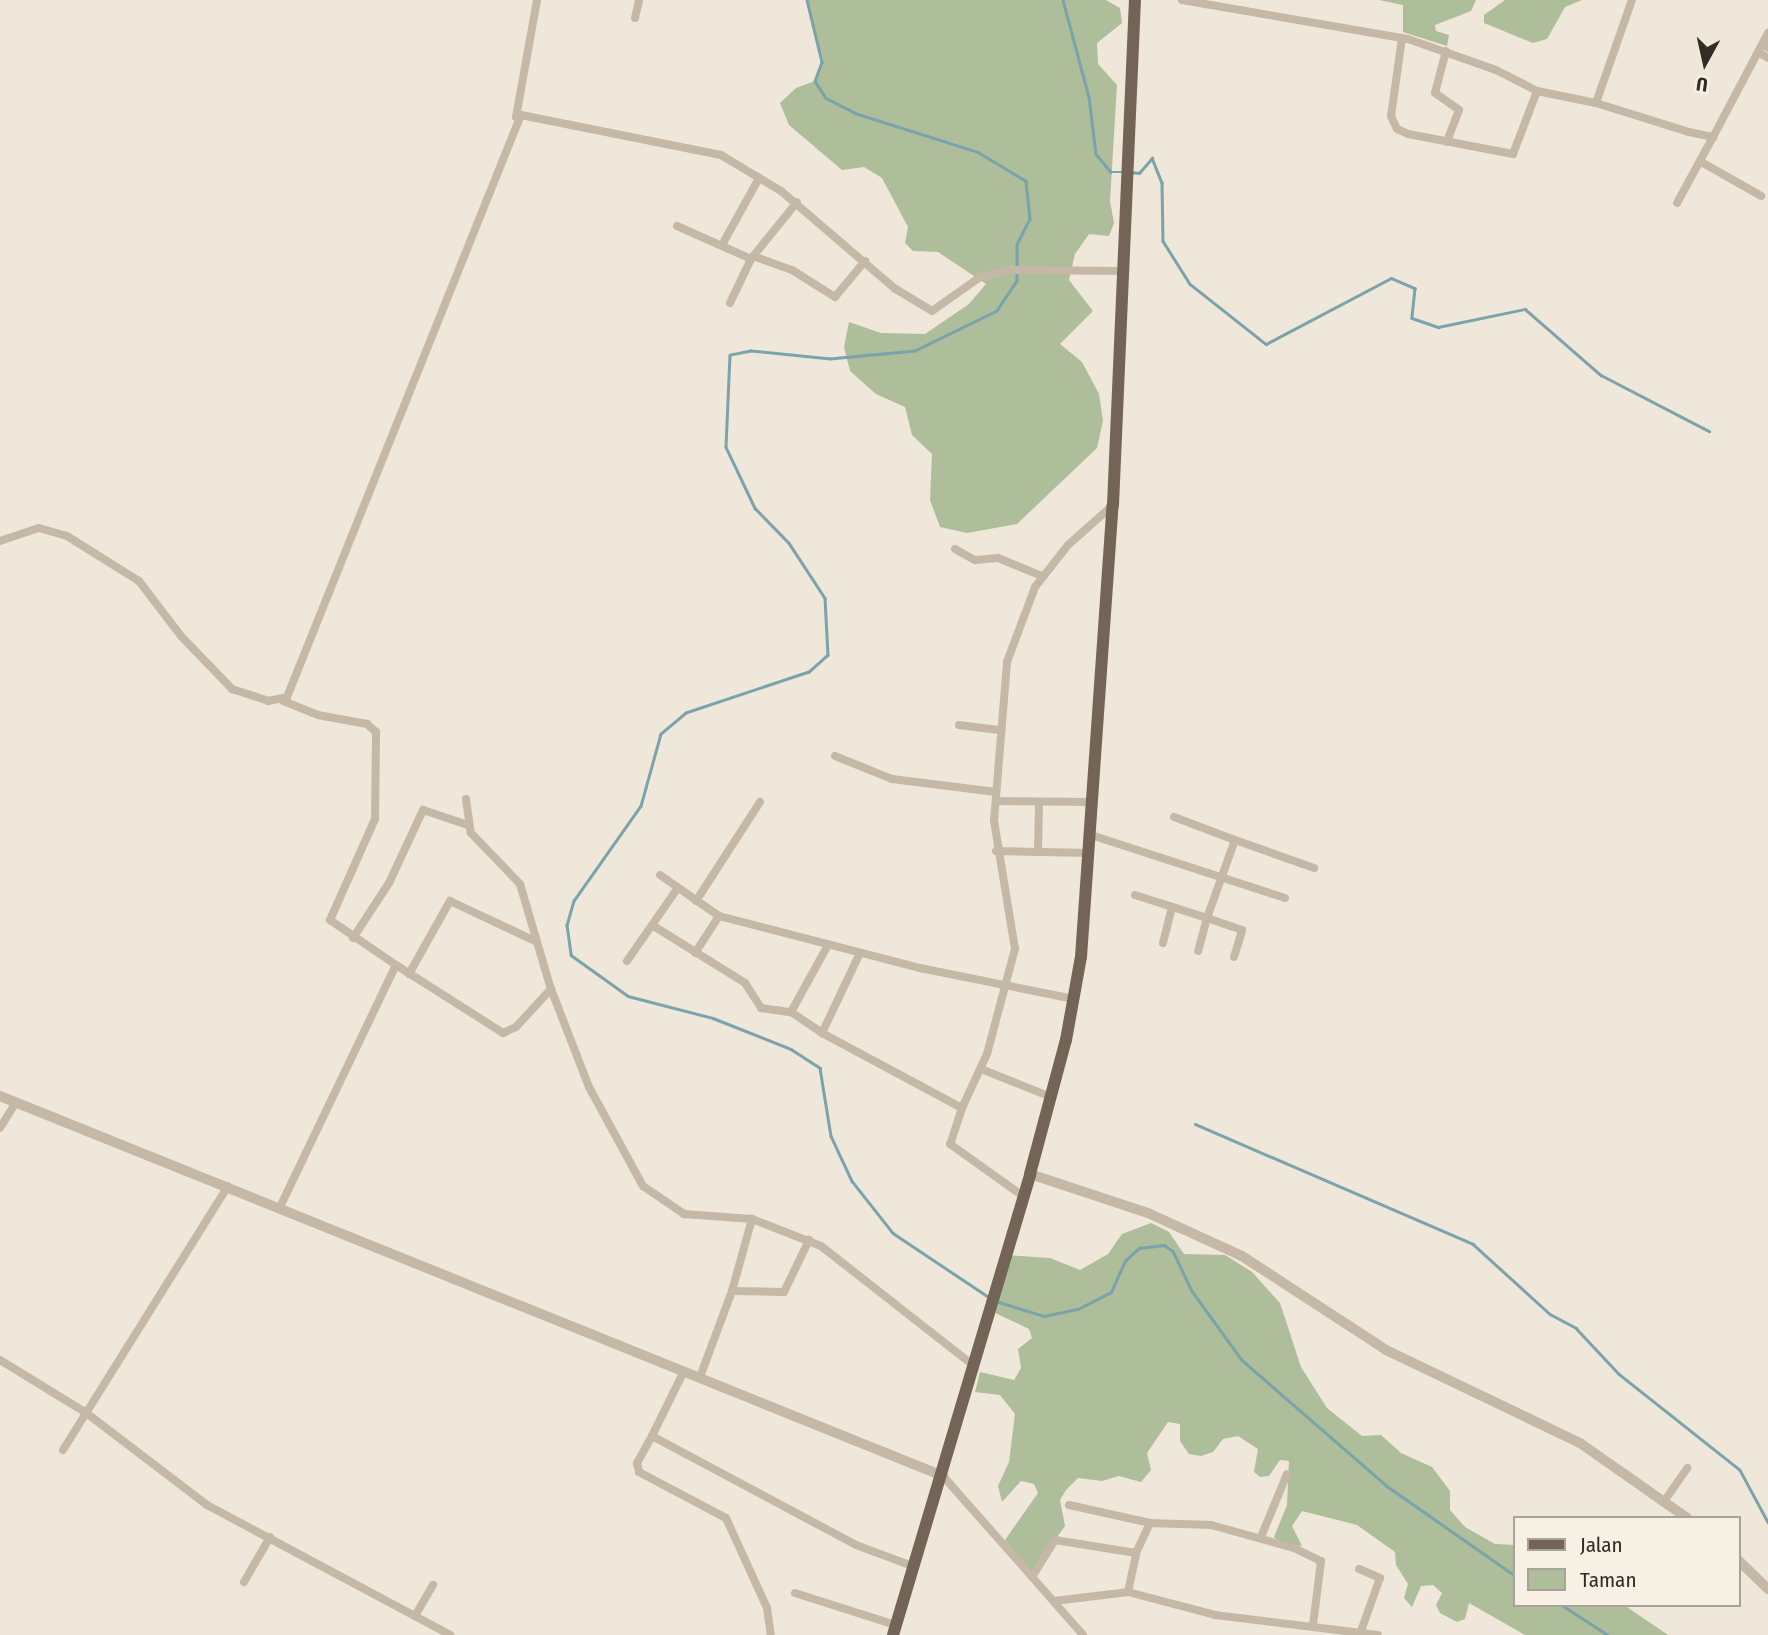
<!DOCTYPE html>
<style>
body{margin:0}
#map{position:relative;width:1768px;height:1635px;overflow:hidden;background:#efe7d9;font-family:"Fira Sans Condensed",sans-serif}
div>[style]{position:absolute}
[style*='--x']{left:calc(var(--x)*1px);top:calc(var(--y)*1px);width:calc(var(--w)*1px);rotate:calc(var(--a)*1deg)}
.green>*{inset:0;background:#aebd9a}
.stream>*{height:2.5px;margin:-1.25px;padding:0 1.25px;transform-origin:1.25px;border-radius:1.25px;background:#7aa3aa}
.minor>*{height:8px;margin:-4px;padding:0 4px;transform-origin:4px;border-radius:4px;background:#c6b8a6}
.tertiary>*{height:10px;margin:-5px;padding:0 5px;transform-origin:5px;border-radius:5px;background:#c6b8a6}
.primary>*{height:12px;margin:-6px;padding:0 6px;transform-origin:6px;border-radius:6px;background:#746458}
span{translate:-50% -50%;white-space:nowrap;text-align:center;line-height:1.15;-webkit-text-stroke:6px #f7f1e5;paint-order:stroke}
.legend{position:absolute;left:1513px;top:1516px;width:228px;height:91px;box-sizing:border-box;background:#f7f1e5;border:2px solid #a9a299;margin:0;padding:9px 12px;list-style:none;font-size:21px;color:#332c26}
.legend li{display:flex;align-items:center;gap:14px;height:35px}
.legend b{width:35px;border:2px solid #a9a299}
.north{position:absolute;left:1670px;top:28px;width:70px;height:70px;-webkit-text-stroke:5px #f7f1e5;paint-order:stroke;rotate:188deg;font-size:19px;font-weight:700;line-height:28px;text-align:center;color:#332c26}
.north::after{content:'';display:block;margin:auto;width:24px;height:32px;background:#332c26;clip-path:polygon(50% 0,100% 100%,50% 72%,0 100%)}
</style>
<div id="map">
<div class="green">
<div style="clip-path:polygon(807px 0,1106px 0,1120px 8px,1122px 23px,1097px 43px,1098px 64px,1117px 85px,1110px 201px,1114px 223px,1109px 236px,1089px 234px,1075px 254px,1069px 280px,1093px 311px,1060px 344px,1082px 362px,1099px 394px,1103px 421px,1097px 448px,1017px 524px,967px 533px,940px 527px,930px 500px,932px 454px,912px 435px,905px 407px,876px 394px,850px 371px,844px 347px,849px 322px,881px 333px,925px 334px,969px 304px,986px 284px,938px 252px,913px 251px,905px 243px,908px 227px,882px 178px,864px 167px,842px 170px,789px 125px,780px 103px,796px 88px,815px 81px,822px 62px)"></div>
<div style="clip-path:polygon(1379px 0,1476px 0,1471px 11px,1435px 25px,1436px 31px,1449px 35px,1447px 46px,1403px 32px,1403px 5px)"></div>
<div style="clip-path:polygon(1505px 0,1582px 0,1565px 7px,1547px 39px,1533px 43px,1484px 23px,1484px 15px)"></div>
<div style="clip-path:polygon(1151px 1223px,1169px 1232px,1184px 1254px,1225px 1255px,1252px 1272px,1280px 1303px,1301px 1367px,1327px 1408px,1362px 1436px,1381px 1435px,1401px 1453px,1432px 1467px,1450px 1491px,1450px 1510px,1465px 1527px,1495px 1544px,1514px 1545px,1514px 1605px,1624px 1605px,1668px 1635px,1525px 1635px,1469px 1603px,1465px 1619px,1457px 1622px,1440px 1613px,1436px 1605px,1442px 1593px,1433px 1585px,1421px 1586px,1412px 1607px,1404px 1598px,1408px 1584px,1396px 1565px,1395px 1552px,1357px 1525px,1302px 1511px,1292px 1526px,1302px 1546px,1281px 1543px,1274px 1537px,1287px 1505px,1289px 1461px,1280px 1460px,1269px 1476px,1260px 1477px,1254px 1472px,1258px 1449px,1238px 1436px,1223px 1439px,1213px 1452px,1201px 1456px,1189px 1454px,1180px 1441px,1180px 1424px,1168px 1422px,1147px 1453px,1151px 1470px,1141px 1482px,1119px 1476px,1102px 1481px,1078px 1478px,1066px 1490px,1060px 1500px,1065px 1526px,1030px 1574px,1005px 1540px,1038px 1493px,1034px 1484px,1021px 1481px,1002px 1502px,998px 1486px,1009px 1462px,1015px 1414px,1000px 1395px,975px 1392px,980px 1372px,1014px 1380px,1021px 1368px,1018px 1349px,1032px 1338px,1029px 1329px,989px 1310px,1005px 1255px,1050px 1258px,1080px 1270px,1108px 1254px,1122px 1234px)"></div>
</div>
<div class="stream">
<div style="--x:807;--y:0;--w:64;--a:76.4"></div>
<div style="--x:822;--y:62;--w:20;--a:110"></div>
<div style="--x:815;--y:81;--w:20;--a:57"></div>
<div style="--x:826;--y:98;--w:33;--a:27"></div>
<div style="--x:855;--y:113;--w:129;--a:17.6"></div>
<div style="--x:978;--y:152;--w:56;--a:31.1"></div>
<div style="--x:1026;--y:181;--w:38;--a:84"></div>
<div style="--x:1030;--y:219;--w:28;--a:117"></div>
<div style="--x:1017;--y:244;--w:37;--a:90"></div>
<div style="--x:1017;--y:281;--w:36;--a:124"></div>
<div style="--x:997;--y:311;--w:91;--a:154"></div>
<div style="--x:915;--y:351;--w:85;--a:174.6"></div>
<div style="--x:830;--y:359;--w:79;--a:-174.2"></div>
<div style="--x:751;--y:351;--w:21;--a:169"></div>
<div style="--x:730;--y:355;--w:92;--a:92.5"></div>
<div style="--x:726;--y:447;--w:68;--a:64.6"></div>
<div style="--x:755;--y:508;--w:49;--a:45.8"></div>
<div style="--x:789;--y:543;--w:66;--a:56.8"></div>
<div style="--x:825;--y:598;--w:57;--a:87"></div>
<div style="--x:828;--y:655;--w:25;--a:138"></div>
<div style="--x:809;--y:672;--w:130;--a:161.6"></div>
<div style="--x:686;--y:713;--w:33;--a:140"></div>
<div style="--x:661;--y:734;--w:75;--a:105.5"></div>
<div style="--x:641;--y:806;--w:116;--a:125.2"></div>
<div style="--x:574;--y:901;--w:25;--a:106"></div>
<div style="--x:567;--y:925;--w:30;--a:82"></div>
<div style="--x:571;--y:955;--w:70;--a:35.7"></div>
<div style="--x:628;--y:996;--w:88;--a:14.5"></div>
<div style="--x:713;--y:1018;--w:84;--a:21.7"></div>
<div style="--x:791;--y:1049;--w:35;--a:33"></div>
<div style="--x:820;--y:1068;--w:69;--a:80.8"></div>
<div style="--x:831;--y:1136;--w:50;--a:65"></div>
<div style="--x:852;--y:1181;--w:66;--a:51.7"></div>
<div style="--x:893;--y:1233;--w:117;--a:33.8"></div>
<div style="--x:1063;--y:0;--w:100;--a:75"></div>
<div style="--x:1089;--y:97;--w:57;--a:83"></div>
<div style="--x:1096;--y:154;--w:23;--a:50"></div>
<div style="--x:1111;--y:172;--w:13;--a:0"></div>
<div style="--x:1130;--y:172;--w:9;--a:6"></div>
<div style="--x:1139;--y:173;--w:20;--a:-49"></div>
<div style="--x:1152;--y:158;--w:27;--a:68"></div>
<div style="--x:1162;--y:183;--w:58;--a:89"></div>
<div style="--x:1163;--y:241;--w:51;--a:57.9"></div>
<div style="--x:1190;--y:284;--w:97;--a:38.3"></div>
<div style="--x:1266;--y:344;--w:141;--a:-27.8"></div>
<div style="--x:1391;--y:278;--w:26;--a:23"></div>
<div style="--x:1415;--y:288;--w:30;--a:96"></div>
<div style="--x:1412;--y:318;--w:28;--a:19"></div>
<div style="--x:1438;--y:327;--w:89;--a:-11.7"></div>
<div style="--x:1525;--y:309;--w:101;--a:41"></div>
<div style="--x:1601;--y:375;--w:122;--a:27.4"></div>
<div style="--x:1195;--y:1124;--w:303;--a:23.3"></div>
<div style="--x:1473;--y:1244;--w:104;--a:42.3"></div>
<div style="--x:1550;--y:1314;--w:30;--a:28"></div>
<div style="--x:1576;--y:1328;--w:63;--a:46.9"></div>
<div style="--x:1619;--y:1374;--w:154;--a:38.4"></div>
<div style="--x:1740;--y:1470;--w:59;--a:61.7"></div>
<div style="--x:996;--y:1301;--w:50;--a:17.4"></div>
<div style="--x:1044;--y:1316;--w:35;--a:-12"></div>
<div style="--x:1078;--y:1309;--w:37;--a:-27"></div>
<div style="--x:1111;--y:1292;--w:34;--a:-66"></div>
<div style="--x:1125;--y:1261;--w:19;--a:-43"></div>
<div style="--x:1139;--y:1248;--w:25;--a:-7"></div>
<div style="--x:1164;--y:1245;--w:11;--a:34"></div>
<div style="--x:1173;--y:1251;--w:44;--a:64.6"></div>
<div style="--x:1192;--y:1291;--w:85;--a:54.1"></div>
<div style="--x:1242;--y:1360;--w:192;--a:41"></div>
<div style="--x:1387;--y:1486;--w:155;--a:35"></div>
<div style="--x:1562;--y:1605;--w:55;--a:33.1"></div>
</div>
<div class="minor">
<div style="--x:1182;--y:0;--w:229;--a:9.8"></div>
<div style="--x:1408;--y:39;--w:93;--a:19.4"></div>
<div style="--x:1496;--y:70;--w:46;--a:27.1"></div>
<div style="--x:1537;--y:91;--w:60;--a:11.5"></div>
<div style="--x:1632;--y:0;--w:109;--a:109.3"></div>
<div style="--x:1596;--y:103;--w:97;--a:17.3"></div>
<div style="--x:1689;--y:132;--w:25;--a:12"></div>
<div style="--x:1713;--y:137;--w:118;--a:-62.1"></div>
<div style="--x:635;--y:18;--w:18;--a:-77"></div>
<div style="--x:1402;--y:38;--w:79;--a:98"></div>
<div style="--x:1391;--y:116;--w:14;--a:65"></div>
<div style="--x:1397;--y:129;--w:12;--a:24"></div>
<div style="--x:1408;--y:134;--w:107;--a:10.8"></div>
<div style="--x:1513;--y:154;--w:67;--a:-69.1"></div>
<div style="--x:1767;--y:47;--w:1;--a:45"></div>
<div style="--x:1446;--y:51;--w:43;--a:104.7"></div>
<div style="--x:1435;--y:93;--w:29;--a:35"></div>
<div style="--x:1459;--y:110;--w:34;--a:111"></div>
<div style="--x:1758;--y:52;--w:12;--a:31"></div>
<div style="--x:516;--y:117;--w:119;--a:-79.8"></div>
<div style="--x:1703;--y:163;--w:67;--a:29.6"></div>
<div style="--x:1677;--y:203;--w:75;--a:-61.4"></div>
<div style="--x:677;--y:226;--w:81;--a:24"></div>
<div style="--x:722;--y:245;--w:77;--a:-61.1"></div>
<div style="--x:756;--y:257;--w:38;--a:20"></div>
<div style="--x:792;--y:270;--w:51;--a:32.1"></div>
<div style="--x:835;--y:297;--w:47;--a:-50.2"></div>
<div style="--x:730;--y:303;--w:49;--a:-64.5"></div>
<div style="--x:751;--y:259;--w:73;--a:-51.1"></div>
<div style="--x:0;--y:541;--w:41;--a:-18.4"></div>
<div style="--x:39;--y:528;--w:29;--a:16"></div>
<div style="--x:67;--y:536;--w:85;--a:32"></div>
<div style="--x:139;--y:581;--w:69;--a:52.6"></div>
<div style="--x:181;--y:636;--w:74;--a:46.1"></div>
<div style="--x:232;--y:689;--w:38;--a:18"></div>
<div style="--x:268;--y:701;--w:19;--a:-12"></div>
<div style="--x:287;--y:697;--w:627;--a:-68.1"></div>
<div style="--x:521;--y:115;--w:204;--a:11.3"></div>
<div style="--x:721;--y:155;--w:70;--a:31"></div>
<div style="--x:781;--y:191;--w:149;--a:40.6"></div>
<div style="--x:894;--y:288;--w:44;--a:31.2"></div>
<div style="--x:932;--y:311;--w:59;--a:-35.3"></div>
<div style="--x:980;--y:277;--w:31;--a:-13"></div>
<div style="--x:1010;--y:270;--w:114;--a:0.5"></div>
<div style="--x:955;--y:549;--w:23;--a:29"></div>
<div style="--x:975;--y:560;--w:23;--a:-5"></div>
<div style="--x:998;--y:558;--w:48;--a:22.2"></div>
<div style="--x:959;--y:725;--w:40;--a:7.1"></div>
<div style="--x:835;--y:756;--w:61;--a:22"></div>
<div style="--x:892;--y:779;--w:105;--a:7.1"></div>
<div style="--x:466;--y:799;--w:34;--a:82"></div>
<div style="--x:471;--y:833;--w:71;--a:46.1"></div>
<div style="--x:520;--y:884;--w:109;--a:73.6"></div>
<div style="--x:551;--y:989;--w:105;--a:68.8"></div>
<div style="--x:589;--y:1087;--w:113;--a:61.4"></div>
<div style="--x:643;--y:1186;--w:50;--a:34.3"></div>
<div style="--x:684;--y:1214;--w:68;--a:4.2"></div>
<div style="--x:752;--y:1219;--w:74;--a:21.4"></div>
<div style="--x:821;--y:1246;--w:194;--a:38.1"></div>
<div style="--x:996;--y:801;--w:97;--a:0.6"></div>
<div style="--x:1174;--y:817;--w:65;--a:20.7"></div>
<div style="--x:1091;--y:835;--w:204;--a:18"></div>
<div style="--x:996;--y:851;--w:93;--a:1.2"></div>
<div style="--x:1038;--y:851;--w:49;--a:-88.8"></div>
<div style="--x:660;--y:875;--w:72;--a:34.8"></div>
<div style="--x:719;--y:916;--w:208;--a:14.5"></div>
<div style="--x:920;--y:968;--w:157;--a:11.4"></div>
<div style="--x:1135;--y:895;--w:76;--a:17.7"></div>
<div style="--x:1207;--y:918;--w:34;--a:105"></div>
<div style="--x:696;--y:901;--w:118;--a:-57.1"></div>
<div style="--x:652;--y:925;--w:110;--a:31.9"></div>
<div style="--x:745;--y:983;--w:30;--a:57"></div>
<div style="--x:761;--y:1008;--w:30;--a:8"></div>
<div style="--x:791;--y:1012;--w:37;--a:34"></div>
<div style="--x:353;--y:938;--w:66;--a:-56.8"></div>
<div style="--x:389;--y:883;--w:81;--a:-65"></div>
<div style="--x:423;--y:810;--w:47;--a:18.4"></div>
<div style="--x:1163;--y:943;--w:37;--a:-76"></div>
<div style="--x:695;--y:953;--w:44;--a:-57"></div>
<div style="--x:860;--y:953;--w:89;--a:115.4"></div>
<div style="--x:822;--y:1033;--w:159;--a:28.2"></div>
<div style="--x:962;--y:1108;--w:60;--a:-65.2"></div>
<div style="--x:987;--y:1054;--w:109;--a:-75.1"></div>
<div style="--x:1015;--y:949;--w:130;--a:-99.3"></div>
<div style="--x:994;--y:821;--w:160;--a:-85.3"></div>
<div style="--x:1007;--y:662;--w:80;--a:-69.5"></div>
<div style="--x:1035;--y:587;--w:53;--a:-51.8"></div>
<div style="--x:1068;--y:545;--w:60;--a:-41.6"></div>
<div style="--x:1234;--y:957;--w:28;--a:-73"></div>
<div style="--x:1242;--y:930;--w:37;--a:-161"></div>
<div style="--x:1207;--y:918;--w:83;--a:-70.3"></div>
<div style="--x:1235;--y:840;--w:84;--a:19.5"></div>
<div style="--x:627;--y:961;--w:88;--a:-55.2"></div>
<div style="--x:396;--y:965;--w:127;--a:32.4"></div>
<div style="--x:503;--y:1033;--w:14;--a:-25"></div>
<div style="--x:516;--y:1027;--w:52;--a:-47.4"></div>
<div style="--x:409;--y:974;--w:84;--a:-60.7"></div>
<div style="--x:450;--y:901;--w:96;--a:25.2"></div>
<div style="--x:791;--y:1012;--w:77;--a:-61.1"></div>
<div style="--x:981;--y:1069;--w:75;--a:21.8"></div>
<div style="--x:962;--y:1108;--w:38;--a:108"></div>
<div style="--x:950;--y:1144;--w:90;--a:35.5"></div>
<div style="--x:0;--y:1128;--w:31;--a:-58"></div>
<div style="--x:280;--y:1207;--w:268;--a:-64.4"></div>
<div style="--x:396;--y:965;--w:80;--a:-145.7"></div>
<div style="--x:330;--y:920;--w:111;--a:-66"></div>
<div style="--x:375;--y:819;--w:87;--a:-89.3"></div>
<div style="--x:376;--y:732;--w:12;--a:-138"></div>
<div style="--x:367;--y:724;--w:50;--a:-169.6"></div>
<div style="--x:318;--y:715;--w:38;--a:-158"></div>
<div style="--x:732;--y:1291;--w:75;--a:-74.5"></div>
<div style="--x:0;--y:1360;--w:100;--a:31.5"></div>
<div style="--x:85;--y:1412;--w:153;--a:37.3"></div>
<div style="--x:207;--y:1505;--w:276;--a:28.1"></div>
<div style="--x:684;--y:1371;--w:72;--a:116.2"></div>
<div style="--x:652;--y:1436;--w:231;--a:28.1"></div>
<div style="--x:856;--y:1545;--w:63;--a:20.4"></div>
<div style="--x:700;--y:1377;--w:92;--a:-69.6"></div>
<div style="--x:732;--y:1291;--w:52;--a:1.1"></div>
<div style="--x:784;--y:1292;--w:58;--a:-64.3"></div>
<div style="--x:652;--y:1436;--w:31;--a:119"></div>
<div style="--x:637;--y:1463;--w:9;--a:77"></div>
<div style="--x:639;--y:1472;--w:98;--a:27.9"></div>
<div style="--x:726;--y:1518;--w:99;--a:65.5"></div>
<div style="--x:767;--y:1608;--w:27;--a:82"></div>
<div style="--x:63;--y:1450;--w:311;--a:-58"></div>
<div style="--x:943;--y:1476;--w:212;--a:48.6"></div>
<div style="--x:1665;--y:1500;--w:39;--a:-55"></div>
<div style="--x:1069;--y:1505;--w:83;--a:12.5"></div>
<div style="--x:1261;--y:1537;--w:68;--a:-67.6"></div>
<div style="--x:1359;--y:1569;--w:23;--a:23"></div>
<div style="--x:1380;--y:1578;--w:56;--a:109.7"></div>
<div style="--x:1032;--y:1577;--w:44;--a:-58.1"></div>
<div style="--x:1055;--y:1540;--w:82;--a:9.1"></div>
<div style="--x:244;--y:1582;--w:52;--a:-60"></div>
<div style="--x:1128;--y:1592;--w:40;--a:-78"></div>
<div style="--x:1136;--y:1553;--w:33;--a:-65"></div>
<div style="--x:1150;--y:1523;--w:61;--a:1.9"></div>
<div style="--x:1211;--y:1525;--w:86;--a:15.5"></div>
<div style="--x:1294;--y:1548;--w:30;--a:26"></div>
<div style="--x:1321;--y:1561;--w:64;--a:97.1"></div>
<div style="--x:795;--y:1593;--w:105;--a:17.7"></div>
<div style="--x:1054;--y:1601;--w:75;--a:-6.9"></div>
<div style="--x:1128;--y:1592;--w:90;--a:14.8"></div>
<div style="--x:1215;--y:1615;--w:164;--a:7"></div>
<div style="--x:415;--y:1616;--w:36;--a:-60"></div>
</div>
<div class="tertiary">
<div style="--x:0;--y:1096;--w:1017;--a:21.95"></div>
<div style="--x:1030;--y:1174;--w:124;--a:18.3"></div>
<div style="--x:1148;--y:1213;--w:103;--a:24.6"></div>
<div style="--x:1242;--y:1256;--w:172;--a:33.1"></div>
<div style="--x:1386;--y:1350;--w:215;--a:25.6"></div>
<div style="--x:1580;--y:1443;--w:131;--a:35"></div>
<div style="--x:1738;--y:1560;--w:42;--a:44"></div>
</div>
<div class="primary">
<div style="--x:893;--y:1635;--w:481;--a:-73.4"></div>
<div style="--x:1030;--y:1174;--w:139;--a:-75"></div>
<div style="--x:1066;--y:1040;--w:84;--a:-79.8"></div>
<div style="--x:1081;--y:957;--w:453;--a:-86"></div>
<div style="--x:1113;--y:505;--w:505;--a:-87.51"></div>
</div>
<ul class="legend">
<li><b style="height:9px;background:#746458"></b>Jalan</li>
<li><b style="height:19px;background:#aebd9a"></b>Taman</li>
</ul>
<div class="north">U</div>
</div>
